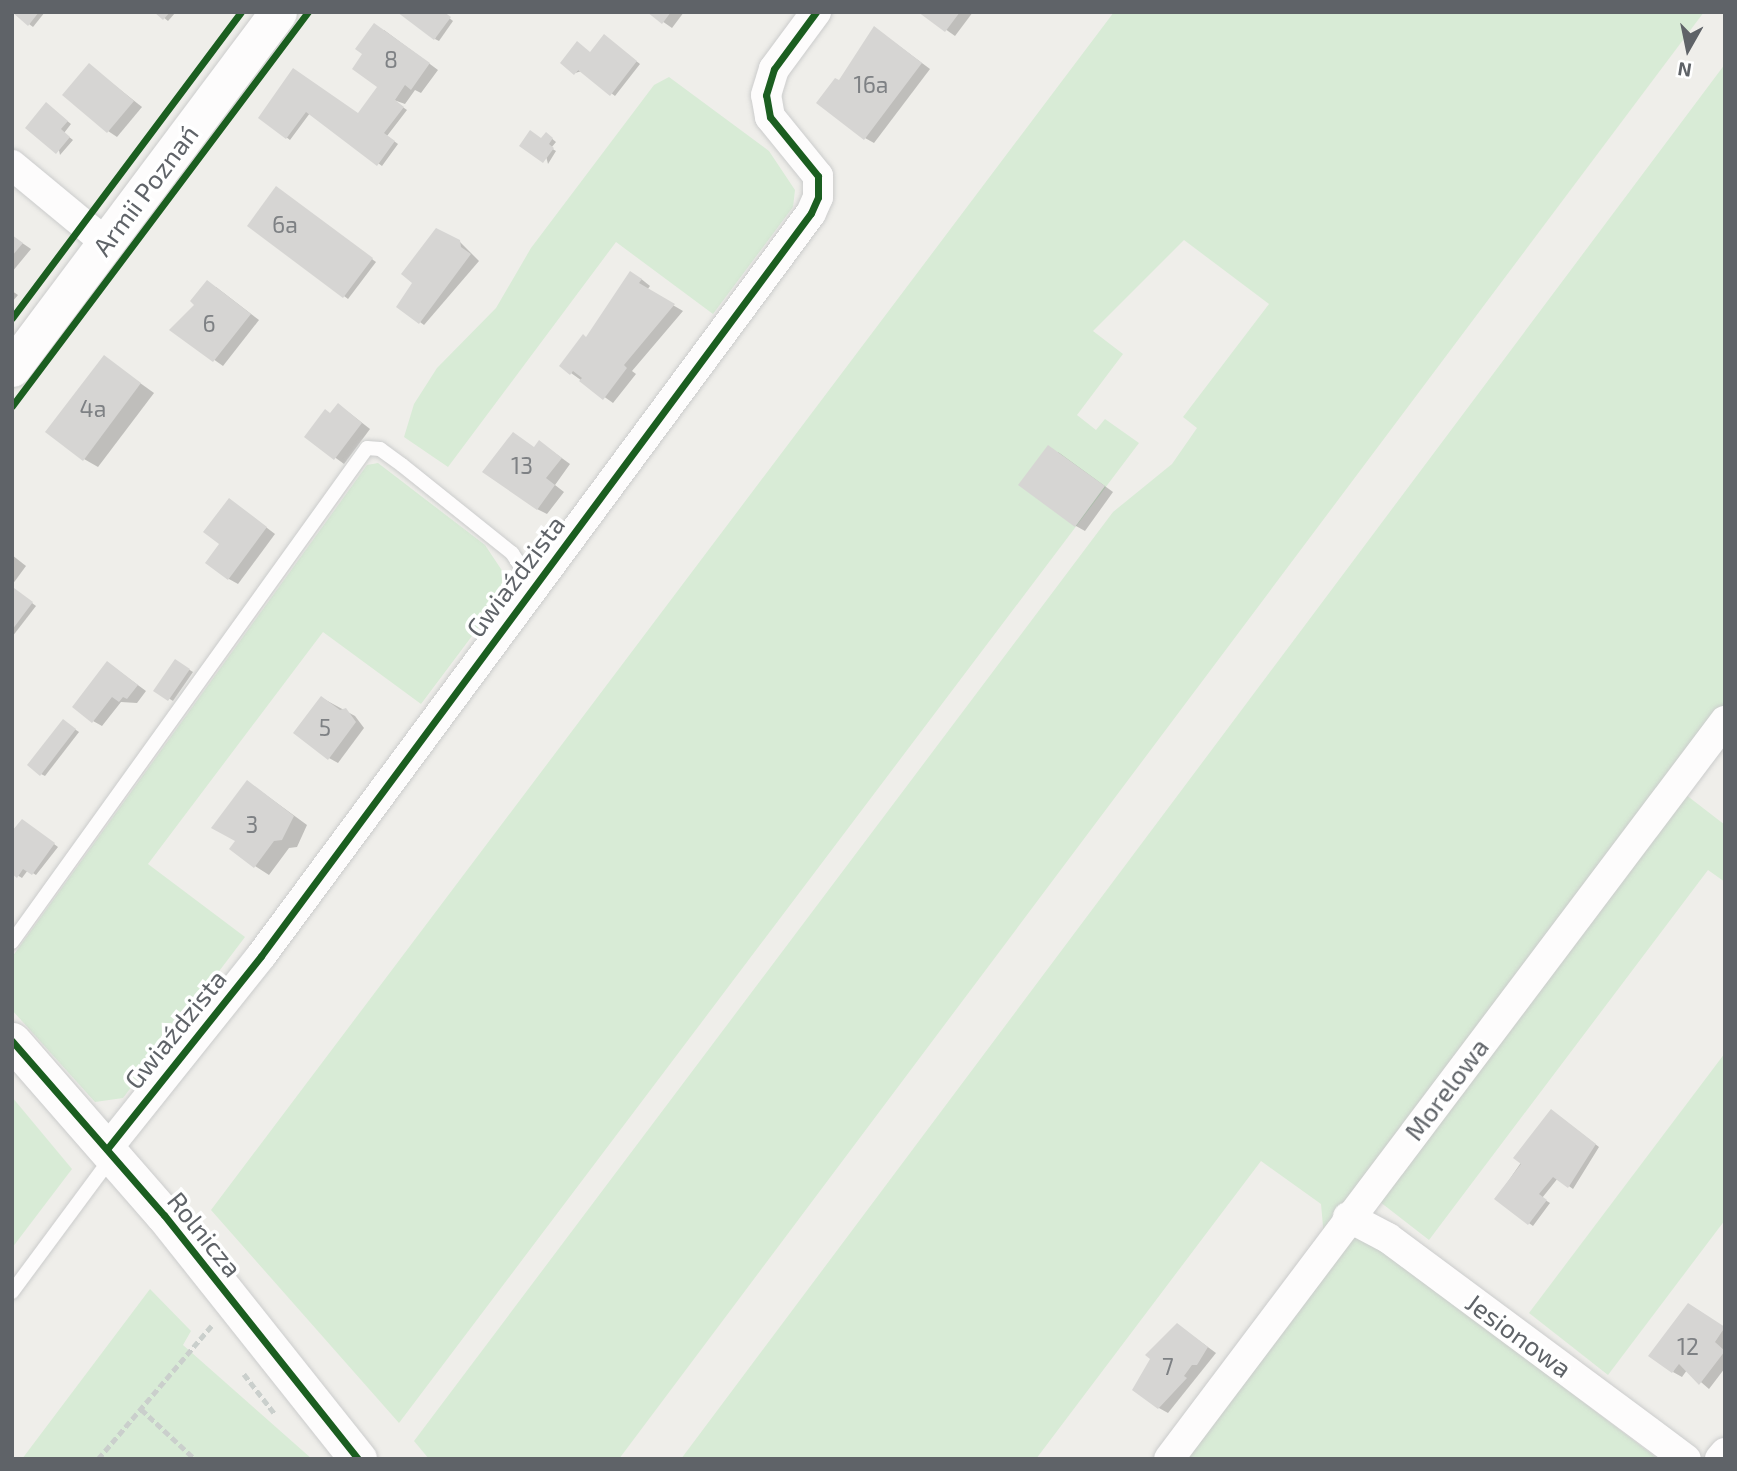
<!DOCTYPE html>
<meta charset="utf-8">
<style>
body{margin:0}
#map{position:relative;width:1737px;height:1471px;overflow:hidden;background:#efeeea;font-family:"Exo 2",sans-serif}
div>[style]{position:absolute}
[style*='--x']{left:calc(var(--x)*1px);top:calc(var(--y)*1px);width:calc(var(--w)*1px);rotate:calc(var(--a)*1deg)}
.green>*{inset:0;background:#d8ebd6}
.shadow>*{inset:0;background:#0003}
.building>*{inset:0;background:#d6d5d3}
.path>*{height:4.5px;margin-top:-2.25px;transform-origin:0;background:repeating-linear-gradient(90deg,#cacfcc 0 7px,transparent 0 10.5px)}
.roads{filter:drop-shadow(0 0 2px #cbcccc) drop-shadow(0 0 2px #cbcccc)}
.service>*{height:14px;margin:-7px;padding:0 7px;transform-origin:7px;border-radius:7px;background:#fdfcfc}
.minor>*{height:30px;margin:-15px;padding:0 15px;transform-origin:15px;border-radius:15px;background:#fdfcfc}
.tertiary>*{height:37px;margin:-18.5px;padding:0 18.5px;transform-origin:18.5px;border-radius:18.5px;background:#fdfcfc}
.cycleway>*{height:7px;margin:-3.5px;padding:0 3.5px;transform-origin:3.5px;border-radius:3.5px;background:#1b5e20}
span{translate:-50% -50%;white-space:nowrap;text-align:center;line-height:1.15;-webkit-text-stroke:7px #fff;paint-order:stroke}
.number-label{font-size:23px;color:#7e8184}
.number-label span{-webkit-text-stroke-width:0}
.street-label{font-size:26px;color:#5f6368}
.frame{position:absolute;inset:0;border:14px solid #5f6368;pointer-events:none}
.north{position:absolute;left:1653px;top:14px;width:70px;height:70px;-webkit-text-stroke:5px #fff;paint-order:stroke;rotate:189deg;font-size:19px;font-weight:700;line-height:28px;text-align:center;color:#5f6368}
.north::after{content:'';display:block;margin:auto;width:24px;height:32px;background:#5f6368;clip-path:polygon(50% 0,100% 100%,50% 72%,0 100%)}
</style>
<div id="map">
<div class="green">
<div style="clip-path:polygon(1114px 12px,1704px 12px,619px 1459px,429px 1459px,414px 1441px,1113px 512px,1172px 464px,1197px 428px,1183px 417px,1269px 304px,1184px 240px,1093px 331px,1123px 354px,1077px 415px,1096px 430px,1105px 419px,1139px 443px,399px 1423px,211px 1210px)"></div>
<div style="clip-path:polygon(1725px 64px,1725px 710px,1324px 1237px,1321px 1204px,1261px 1161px,1036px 1459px,681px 1459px)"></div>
<div style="clip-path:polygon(669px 77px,769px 151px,795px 190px,793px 207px,713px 314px,616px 242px,448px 467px,404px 437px,414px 404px,437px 368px,496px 308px,531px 248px,654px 85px)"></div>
<div style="clip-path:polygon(378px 463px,485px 545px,511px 584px,421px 704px,323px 632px,148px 864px,245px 937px,123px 1098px,95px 1102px,12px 1010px,12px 957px,367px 465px)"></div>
<div style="clip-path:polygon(1681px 791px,1725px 825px,1725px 882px,1708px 870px,1429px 1240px,1375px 1198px)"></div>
<div style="clip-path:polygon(1725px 1053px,1725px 1220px,1608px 1375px,1529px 1313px)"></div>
<div style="clip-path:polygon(12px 1097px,72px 1169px,12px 1248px)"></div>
<div style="clip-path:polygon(1356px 1232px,1408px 1269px,1658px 1459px,1185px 1459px)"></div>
<div style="clip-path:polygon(150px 1289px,191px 1331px,183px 1345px,312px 1459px,22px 1459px)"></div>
</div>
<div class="shadow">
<div style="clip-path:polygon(13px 12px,45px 12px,33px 27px)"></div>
<div style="clip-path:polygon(157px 12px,176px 12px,168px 21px)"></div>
<div style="clip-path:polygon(442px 12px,453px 21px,439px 41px,435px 39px)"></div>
<div style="clip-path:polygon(649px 12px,684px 12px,672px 28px)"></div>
<div style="clip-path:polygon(921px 12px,973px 12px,955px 36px)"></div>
<div style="clip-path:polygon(384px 30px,438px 70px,421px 93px,415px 90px,405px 104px,391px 99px,407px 110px,387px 136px,398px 144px,382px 166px,310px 113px,290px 140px,286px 137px,294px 71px,358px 115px,378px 89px)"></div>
<div style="clip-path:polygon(883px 34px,930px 69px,874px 143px,865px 138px)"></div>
<div style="clip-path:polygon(608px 39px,640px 64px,615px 96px,582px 71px,575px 73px)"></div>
<div style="clip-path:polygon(89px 65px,142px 107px,117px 137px,108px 131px)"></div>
<div style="clip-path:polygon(50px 107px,71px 124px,64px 133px,73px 140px,60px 155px)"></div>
<div style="clip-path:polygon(550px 137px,556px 142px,551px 148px,556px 151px,548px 164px,542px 140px)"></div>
<div style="clip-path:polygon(249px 225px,331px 229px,376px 262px,348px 299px)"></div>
<div style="clip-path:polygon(12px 236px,31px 249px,12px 272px)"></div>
<div style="clip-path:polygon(459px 241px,479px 261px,424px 325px,420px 322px)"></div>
<div style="clip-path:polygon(640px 278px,650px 286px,647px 290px,683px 311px,632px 371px,636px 374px,613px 403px,571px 373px,587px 339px)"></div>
<div style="clip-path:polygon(216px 287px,259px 320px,223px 366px,172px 330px)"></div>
<div style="clip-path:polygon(12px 291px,18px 295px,12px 302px)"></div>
<div style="clip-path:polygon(104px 357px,154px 393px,98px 467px,84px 459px)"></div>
<div style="clip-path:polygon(347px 411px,370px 429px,344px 464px,306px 436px,331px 414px)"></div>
<div style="clip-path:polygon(535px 448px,548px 448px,570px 464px,555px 485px,564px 492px,547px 514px,537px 509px)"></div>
<div style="clip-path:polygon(1058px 452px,1113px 492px,1085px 531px,1076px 526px)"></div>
<div style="clip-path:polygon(238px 506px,275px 534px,238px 584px,229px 579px,221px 544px)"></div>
<div style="clip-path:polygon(12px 555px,26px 566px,12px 585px)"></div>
<div style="clip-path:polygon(19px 593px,36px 606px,12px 637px,12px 594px)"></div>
<div style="clip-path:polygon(175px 661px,193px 672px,173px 701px,156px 690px)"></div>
<div style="clip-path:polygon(108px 663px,146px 691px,137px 703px,121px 702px,102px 726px,93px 721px)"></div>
<div style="clip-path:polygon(322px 698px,355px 716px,364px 728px,338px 763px,329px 758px)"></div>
<div style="clip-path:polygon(63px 721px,79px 732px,45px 776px,41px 774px)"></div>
<div style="clip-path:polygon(248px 782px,307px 825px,297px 847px,289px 848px,269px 875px,255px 866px,238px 841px)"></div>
<div style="clip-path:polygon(26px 823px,58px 847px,36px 875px,28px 870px,22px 878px,12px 872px)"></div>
<div style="clip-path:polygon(1555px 1113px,1599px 1147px,1573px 1189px,1558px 1178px,1542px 1198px,1550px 1203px,1533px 1226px,1496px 1199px)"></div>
<div style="clip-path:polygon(1698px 1310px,1725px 1329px,1725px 1368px,1709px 1389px,1687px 1370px,1682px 1377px,1673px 1372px)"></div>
<div style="clip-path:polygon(1186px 1331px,1216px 1353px,1168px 1413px,1159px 1408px,1152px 1358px)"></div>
</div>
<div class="building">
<div style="clip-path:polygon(12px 12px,39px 12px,28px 26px)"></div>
<div style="clip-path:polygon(154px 12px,170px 12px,163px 20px)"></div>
<div style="clip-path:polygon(397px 12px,444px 12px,451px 17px,434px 40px)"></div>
<div style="clip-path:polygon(647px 12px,671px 12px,662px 24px)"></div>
<div style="clip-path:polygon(918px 12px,960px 12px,945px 32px)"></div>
<div style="clip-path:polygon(374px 23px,430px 63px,411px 90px,405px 85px,395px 100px,404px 107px,384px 133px,395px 141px,377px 166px,306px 112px,286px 139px,258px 118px,293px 68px,358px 113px,377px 87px,352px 69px,362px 54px,355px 49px)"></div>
<div style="clip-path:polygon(874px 26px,922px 63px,864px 140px,816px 103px,835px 78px,839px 80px)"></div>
<div style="clip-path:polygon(604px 34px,637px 61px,610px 96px,578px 70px,574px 75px,560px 63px,577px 41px,590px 52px)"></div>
<div style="clip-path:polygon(89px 63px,134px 101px,107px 133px,62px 95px)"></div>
<div style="clip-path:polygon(46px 102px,68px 121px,61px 129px,70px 137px,56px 154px,25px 128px)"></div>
<div style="clip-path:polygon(530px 130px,541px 138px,546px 132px,553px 138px,549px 144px,554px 148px,543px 163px,519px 146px)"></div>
<div style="clip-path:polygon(276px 186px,373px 258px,343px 298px,247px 226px)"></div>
<div style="clip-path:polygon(436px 228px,460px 240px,461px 247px,471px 254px,419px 324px,396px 307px,412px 283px,401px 274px)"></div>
<div style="clip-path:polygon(12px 235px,23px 243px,12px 256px)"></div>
<div style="clip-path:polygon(630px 271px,642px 279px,639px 283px,675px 304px,624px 365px,627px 368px,603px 400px,579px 381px,582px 378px,573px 371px,570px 375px,559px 366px,583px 334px,586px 337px)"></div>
<div style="clip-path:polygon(207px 280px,251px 314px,213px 362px,169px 330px,194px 305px,190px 301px)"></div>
<div style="clip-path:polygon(104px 355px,141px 383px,83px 461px,45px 432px)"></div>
<div style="clip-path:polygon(338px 403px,362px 423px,334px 460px,304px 437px,325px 409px,330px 413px)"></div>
<div style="clip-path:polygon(513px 432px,534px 447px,539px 440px,562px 458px,546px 478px,555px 485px,537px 510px,482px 472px)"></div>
<div style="clip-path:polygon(1048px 445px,1105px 486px,1075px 527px,1018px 485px)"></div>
<div style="clip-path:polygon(229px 498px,267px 527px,228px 580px,205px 563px,219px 544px,203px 532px)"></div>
<div style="clip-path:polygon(14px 588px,33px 602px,12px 630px,12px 591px)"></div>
<div style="clip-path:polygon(175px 659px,190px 669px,168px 701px,153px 691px)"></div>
<div style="clip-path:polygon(107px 661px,138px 685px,127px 699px,123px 697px,119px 702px,112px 697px,92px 723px,72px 707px)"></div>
<div style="clip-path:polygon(321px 696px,340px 710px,346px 708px,356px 722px,328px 760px,293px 733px)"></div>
<div style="clip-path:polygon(63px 719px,76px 729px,40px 776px,27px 765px)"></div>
<div style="clip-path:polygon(247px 780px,294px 816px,282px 840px,274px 841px,254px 868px,229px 849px,235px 841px,211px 828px)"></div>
<div style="clip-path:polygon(22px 819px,55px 843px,32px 875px,23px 869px,17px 878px,12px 874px,12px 831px)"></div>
<div style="clip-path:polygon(1551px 1109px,1596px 1144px,1568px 1188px,1553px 1177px,1539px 1194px,1547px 1200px,1528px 1225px,1494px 1199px,1521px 1164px,1513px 1158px)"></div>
<div style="clip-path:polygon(1688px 1303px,1725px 1327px,1715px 1342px,1725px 1351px,1699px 1385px,1679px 1364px,1672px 1373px,1648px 1356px)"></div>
<div style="clip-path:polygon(1177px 1323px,1208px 1347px,1197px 1365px,1192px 1365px,1184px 1376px,1187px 1378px,1158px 1409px,1132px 1390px,1150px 1359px,1145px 1355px)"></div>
</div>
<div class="path">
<div style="--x:244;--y:1374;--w:51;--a:52.2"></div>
<div style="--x:141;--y:1409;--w:74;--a:42.8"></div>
<div style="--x:98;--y:1459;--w:175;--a:-49.6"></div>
</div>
<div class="roads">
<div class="service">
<div style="--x:12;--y:942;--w:608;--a:-54.3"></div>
<div style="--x:367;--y:448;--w:13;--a:4"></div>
<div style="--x:380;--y:449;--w:27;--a:36"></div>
<div style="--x:402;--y:465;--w:141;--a:38.7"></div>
<div style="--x:512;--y:553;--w:40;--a:57.1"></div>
<div style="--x:12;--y:1292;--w:167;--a:-53.5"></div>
</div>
<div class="minor">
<div style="--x:12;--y:165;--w:121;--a:39.6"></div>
<div style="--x:107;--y:1149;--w:247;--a:-51.4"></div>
<div style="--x:261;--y:956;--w:924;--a:-53.49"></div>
<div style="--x:811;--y:213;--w:17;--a:-66"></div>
<div style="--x:818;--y:197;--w:21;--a:-90"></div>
<div style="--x:818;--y:176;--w:76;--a:-129.1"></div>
<div style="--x:770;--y:117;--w:22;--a:-100"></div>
<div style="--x:766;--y:95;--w:27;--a:-73"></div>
<div style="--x:774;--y:69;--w:71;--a:-53.6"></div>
<div style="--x:1348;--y:1217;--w:45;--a:27.7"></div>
<div style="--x:1388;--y:1238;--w:371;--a:36.6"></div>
<div style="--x:1169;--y:1459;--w:924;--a:-53.01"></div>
<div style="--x:1720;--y:1459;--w:8;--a:-50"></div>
</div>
<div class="tertiary">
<div style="--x:12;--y:368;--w:444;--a:-53.2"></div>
<div style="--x:12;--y:1041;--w:231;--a:48.9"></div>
<div style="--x:164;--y:1215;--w:312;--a:51.5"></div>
</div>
</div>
<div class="cycleway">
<div style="--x:12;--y:318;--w:382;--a:-53.2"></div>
<div style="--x:12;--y:406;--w:493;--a:-53.1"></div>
<div style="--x:12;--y:1041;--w:231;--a:48.9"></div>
<div style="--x:164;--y:1215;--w:312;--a:51.5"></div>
<div style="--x:107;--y:1149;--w:247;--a:-51.4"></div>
<div style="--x:261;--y:956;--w:924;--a:-53.49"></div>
<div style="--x:811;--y:213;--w:17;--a:-66"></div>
<div style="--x:818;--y:197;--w:21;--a:-90"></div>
<div style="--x:818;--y:176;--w:76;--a:-129.1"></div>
<div style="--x:770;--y:117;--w:22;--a:-100"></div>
<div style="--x:766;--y:95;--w:27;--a:-73"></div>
<div style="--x:774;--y:69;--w:71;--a:-53.6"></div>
</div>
<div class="number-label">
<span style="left:391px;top:59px">8</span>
<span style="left:871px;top:84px">16a</span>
<span style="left:285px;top:224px">6a</span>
<span style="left:209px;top:323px">6</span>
<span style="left:93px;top:408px">4a</span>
<span style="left:522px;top:465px">13</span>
<span style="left:325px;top:727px">5</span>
<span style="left:252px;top:824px">3</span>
<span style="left:1688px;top:1346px">12</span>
<span style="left:1168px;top:1366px">7</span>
</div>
<div class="street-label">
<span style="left:145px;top:190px;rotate:-53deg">Armii Poznań</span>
<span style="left:515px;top:576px;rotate:-53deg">Gwiaździsta</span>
<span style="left:175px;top:1029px;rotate:-51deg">Gwiaździsta</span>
<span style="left:1446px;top:1089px;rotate:-53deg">Morelowa</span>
<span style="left:205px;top:1234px;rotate:51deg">Rolnicza</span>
<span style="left:1519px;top:1335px;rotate:36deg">Jesionowa</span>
</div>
<div class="frame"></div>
<div class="north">N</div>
</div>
